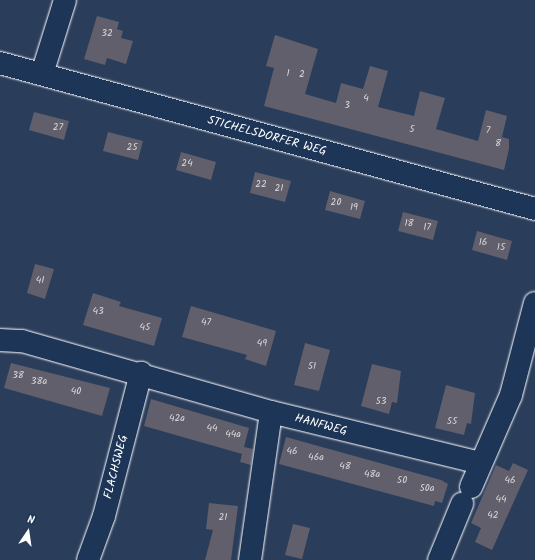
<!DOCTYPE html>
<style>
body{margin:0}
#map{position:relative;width:535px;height:560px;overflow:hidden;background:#2a3d5b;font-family:Kalam,sans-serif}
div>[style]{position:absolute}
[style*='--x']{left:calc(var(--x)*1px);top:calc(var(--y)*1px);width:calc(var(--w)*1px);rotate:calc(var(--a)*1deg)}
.building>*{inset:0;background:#605f6b}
.roads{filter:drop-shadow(0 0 1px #fff) drop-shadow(0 0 1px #fff)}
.minor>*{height:22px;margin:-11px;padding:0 11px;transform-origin:11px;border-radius:11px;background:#1d3557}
span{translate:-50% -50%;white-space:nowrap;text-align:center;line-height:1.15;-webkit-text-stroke:4px #1d3557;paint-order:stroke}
.number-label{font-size:10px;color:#d7d7da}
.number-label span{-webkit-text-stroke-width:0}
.street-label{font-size:12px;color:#fff}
.north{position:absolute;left:8px;top:512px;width:40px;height:40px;-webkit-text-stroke:3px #1d3557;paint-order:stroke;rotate:13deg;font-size:11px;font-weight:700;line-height:16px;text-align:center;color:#fff}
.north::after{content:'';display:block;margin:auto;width:14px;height:18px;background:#fff;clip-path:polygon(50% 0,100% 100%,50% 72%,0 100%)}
</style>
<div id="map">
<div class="building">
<div style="clip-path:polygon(97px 16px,119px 22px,117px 29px,123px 31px,121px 38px,133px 41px,126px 64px,107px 58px,105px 65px,84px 59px)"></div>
<div style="clip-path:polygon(275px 35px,318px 49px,305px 94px,336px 103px,341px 83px,363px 89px,370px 66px,388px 71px,378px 107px,414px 116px,420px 91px,445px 98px,436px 129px,478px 141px,486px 110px,507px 116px,502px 137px,509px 139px,509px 149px,504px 170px,264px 106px,274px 68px,266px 66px)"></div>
<div style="clip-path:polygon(34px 112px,69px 121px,64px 140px,29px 130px)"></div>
<div style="clip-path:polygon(108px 132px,143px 141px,138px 160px,103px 151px)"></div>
<div style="clip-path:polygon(181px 152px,216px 162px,211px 180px,176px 170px)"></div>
<div style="clip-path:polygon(255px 172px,291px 181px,285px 202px,250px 193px)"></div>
<div style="clip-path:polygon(330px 191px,365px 201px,360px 219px,325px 210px)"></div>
<div style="clip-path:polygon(403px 212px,438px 221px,433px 240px,398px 231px)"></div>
<div style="clip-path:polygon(477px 231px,512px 241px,507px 260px,472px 250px)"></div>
<div style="clip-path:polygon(35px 264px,54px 269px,45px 299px,27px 293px)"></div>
<div style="clip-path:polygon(93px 293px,121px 302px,119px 306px,162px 318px,154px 346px,83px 325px)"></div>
<div style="clip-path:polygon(191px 306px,276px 331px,266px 366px,245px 359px,247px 355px,182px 337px)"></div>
<div style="clip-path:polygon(305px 343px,330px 350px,319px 391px,294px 385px)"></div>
<div style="clip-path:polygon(11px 363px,110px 388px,102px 416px,4px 388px)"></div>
<div style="clip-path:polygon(372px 364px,401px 371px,397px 403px,392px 402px,389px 414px,361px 406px)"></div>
<div style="clip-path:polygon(446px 385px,475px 393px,471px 424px,467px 423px,464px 435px,435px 428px)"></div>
<div style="clip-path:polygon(151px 399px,249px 428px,244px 447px,253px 449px,251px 465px,240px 462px,242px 454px,144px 426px)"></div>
<div style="clip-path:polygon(286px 437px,441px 480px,448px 484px,442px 503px,435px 501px,434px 506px,279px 464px)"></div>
<div style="clip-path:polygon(513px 463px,528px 470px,492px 550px,475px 542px,481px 528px,471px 523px,496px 465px,509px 471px)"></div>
<div style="clip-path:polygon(209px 503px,238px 506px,231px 560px,205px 560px,213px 530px,206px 529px)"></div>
<div style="clip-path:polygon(293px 524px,310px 528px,302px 559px,285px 555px)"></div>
</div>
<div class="roads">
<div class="minor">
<div style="--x:0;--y:63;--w:555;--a:15.26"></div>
<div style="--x:42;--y:74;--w:77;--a:-72.7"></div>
<div style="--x:0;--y:340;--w:22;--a:3"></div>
<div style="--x:22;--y:341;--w:259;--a:15.9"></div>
<div style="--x:271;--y:412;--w:215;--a:13.7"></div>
<div style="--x:471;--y:487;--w:100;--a:-66.5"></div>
<div style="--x:511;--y:395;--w:95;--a:-75.4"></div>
<div style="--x:88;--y:560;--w:47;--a:-70"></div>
<div style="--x:104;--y:516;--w:148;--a:-75.5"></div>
<div style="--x:250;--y:560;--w:149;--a:-81.9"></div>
<div style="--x:439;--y:560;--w:61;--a:-67.7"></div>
</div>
</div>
<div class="number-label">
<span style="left:107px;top:34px">32</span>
<span style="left:288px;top:74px">1</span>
<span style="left:302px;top:75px">2</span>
<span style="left:366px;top:99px">4</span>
<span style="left:347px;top:106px">3</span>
<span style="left:58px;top:128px">27</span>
<span style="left:412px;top:130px">5</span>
<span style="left:488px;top:131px">7</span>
<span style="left:498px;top:144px">8</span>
<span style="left:132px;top:148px">25</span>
<span style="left:187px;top:164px">24</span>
<span style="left:261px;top:185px">22</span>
<span style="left:279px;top:189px">21</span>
<span style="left:336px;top:203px">20</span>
<span style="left:354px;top:208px">19</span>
<span style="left:409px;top:224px">18</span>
<span style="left:427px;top:228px">17</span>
<span style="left:483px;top:243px">16</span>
<span style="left:501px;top:248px">15</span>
<span style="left:40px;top:281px">41</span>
<span style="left:98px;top:312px">43</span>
<span style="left:206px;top:323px">47</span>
<span style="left:145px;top:328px">45</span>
<span style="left:262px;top:344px">49</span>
<span style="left:312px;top:367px">51</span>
<span style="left:18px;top:376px">38</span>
<span style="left:39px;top:382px">38a</span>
<span style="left:76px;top:392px">40</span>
<span style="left:381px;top:402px">53</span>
<span style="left:177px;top:419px">42a</span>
<span style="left:452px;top:422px">55</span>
<span style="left:212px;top:429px">44</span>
<span style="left:233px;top:435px">44a</span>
<span style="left:292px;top:452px">46</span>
<span style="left:316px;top:458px">46a</span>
<span style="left:345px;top:467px">48</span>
<span style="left:372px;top:475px">48a</span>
<span style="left:402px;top:481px">50</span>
<span style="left:510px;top:481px">46</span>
<span style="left:427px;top:489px">50a</span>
<span style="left:501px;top:500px">44</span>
<span style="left:493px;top:516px">42</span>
<span style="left:223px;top:518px">21</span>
</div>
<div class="street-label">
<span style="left:267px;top:136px;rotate:15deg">STICHELSDORFER WEG</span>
<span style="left:321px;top:425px;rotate:15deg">HANFWEG</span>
<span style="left:116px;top:467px;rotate:-76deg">FLACHSWEG</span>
</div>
<div class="north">N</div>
</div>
